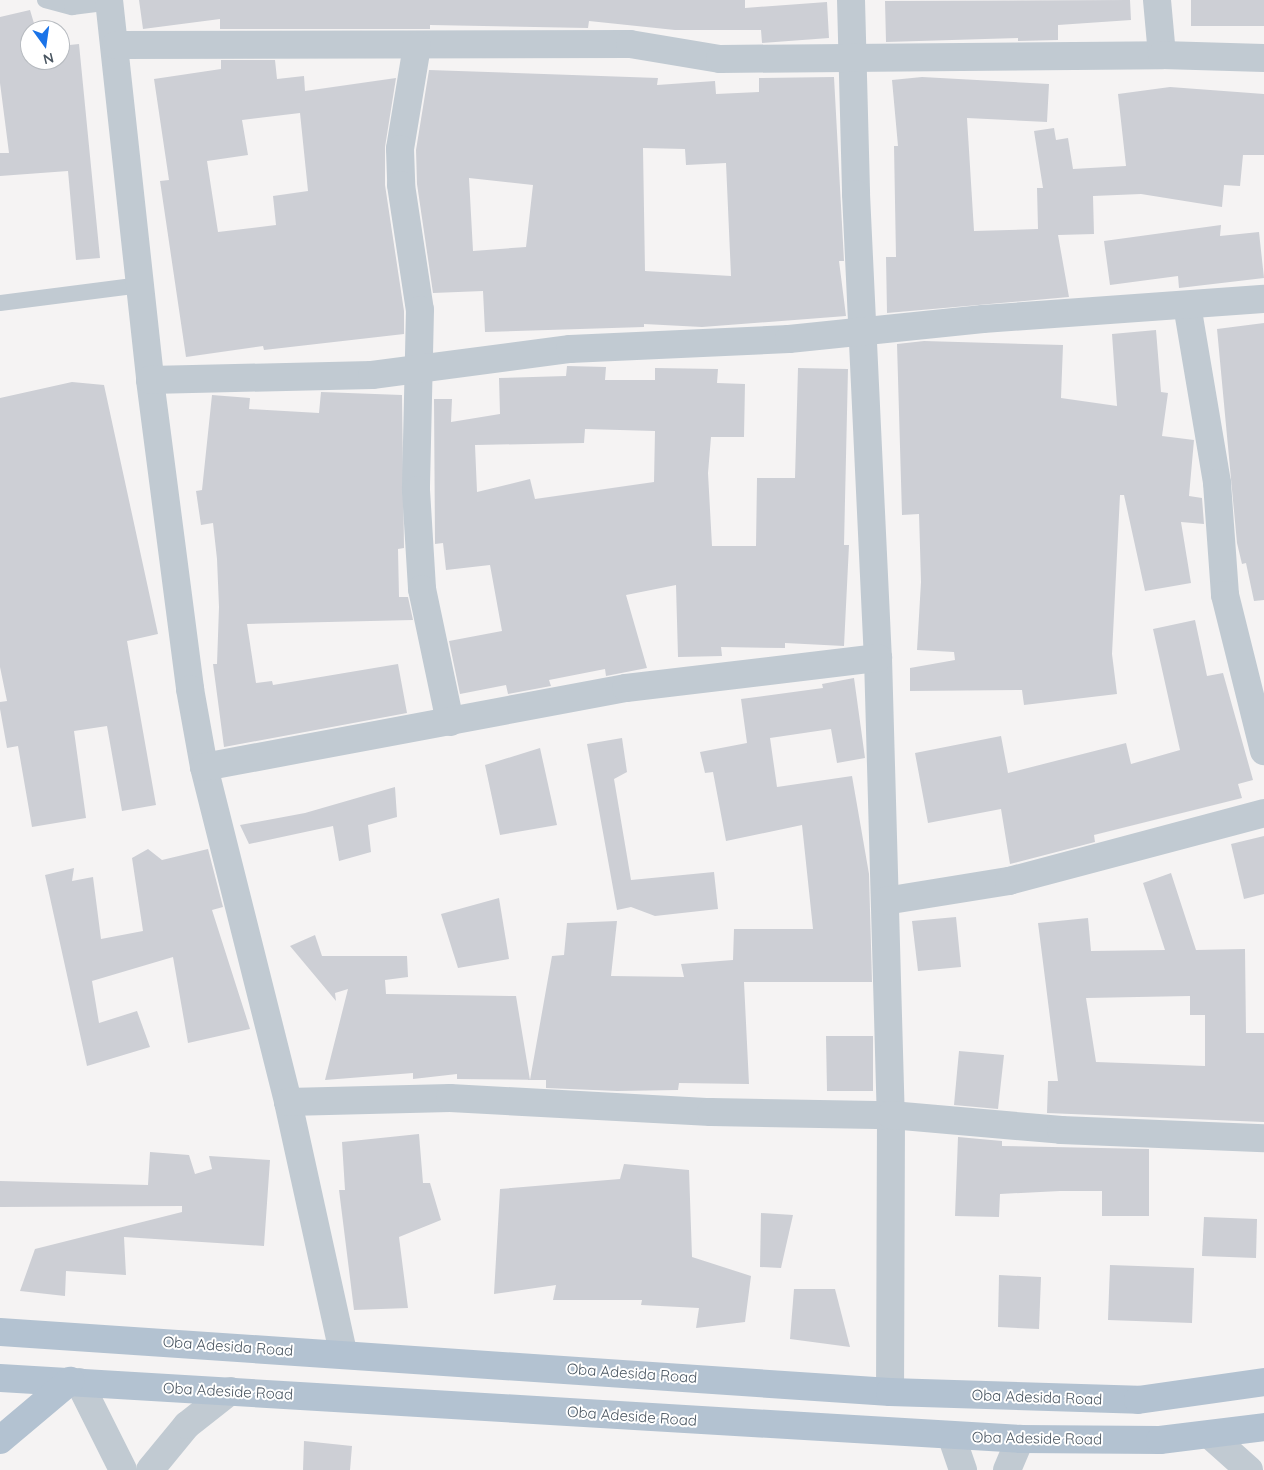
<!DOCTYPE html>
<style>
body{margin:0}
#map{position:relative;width:1264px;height:1470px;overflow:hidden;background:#f5f3f3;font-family:Quicksand,sans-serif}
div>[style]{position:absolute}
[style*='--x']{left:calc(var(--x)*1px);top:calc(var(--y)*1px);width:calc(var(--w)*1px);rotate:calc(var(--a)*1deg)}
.building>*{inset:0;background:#cdcfd5}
.service>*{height:16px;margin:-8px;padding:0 8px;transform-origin:8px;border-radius:8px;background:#c1cad2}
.minor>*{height:28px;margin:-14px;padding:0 14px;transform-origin:14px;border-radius:14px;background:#c1cad2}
.primary>*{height:28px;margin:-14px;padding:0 14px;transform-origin:14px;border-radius:14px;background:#b3c2d1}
span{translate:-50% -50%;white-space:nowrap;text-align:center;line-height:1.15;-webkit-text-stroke:4px #fff;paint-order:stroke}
.street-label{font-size:15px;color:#4a5661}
.north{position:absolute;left:20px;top:20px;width:50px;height:50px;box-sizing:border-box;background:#fff;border:1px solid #b7bbc0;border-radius:50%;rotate:166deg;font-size:14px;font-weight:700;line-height:20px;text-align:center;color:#4a5661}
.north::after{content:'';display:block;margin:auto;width:18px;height:22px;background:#1a73e8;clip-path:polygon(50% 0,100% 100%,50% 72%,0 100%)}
</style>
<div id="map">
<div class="building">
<div style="clip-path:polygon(139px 0,745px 0,745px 8px,827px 2px,829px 38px,762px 43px,761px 30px,675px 30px,589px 21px,588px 28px,430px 25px,430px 29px,220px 29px,220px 19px,143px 29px)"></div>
<div style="clip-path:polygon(1130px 0,1131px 20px,1058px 25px,1058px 40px,1018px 41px,1018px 38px,886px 42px,885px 1px)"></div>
<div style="clip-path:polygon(1191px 0,1264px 0,1264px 26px,1191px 26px)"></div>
<div style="clip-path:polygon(30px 10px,36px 30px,30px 30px,30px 60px,60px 60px,60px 46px,79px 44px,100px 258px,76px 260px,68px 171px,0 176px,0 153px,9px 153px,0 83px,0 17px)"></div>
<div style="clip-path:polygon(evenodd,221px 60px,275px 60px,277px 79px,304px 76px,305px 91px,396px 78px,385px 147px,385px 185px,404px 311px,404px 334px,264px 350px,263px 346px,186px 357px,160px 181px,169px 180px,154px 79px,221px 69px,221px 60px,300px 113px,308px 191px,273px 196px,276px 225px,218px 232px,207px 161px,248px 155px,242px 120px,300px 113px)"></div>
<div style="clip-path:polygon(evenodd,429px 70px,658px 78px,657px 85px,715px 81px,716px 94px,759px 92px,759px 78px,834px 77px,844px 261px,839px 261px,846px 316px,702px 327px,644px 324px,644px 327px,485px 332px,483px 291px,433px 293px,417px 184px,416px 150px,429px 70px,643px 148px,685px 149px,686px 165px,726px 163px,731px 276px,645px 271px,643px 148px,429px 70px,469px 178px,533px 185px,526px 247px,473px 251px,469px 178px)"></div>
<div style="clip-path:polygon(922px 77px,1049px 84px,1047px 122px,967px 118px,974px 231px,1038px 229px,1037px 188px,1043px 188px,1034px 131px,1054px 128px,1056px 140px,1068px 138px,1073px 169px,1126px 166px,1118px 94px,1170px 87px,1264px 94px,1264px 155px,1243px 155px,1240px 186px,1224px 185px,1222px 207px,1141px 194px,1093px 196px,1094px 234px,1058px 235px,1069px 297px,887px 313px,886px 257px,896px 257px,894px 146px,898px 146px,892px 80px)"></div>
<div style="clip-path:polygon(1221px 225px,1220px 236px,1259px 232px,1264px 278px,1179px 288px,1178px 276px,1110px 285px,1104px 241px)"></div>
<div style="clip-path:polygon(1264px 323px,1264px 600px,1254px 601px,1246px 563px,1242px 564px,1237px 543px,1217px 329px)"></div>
<div style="clip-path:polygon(1156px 330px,1161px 392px,1168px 393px,1162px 436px,1194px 440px,1189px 496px,1202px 498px,1204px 524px,1181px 522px,1191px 583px,1145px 591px,1124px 495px,1120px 495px,1112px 654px,1117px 694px,1024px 705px,1022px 690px,910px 691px,910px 668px,955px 660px,954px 652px,917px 650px,921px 582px,919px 514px,902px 515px,897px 344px,924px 341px,1063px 345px,1061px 398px,1117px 406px,1112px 334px)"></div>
<div style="clip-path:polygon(evenodd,567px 366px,606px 367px,605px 380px,655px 380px,655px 368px,718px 369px,717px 383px,745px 384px,744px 437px,711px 437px,708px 473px,712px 546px,756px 546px,757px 478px,795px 478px,798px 368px,848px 369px,844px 545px,849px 545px,844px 646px,785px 643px,785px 648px,721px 647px,722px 656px,678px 657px,676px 585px,626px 595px,647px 668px,606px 676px,605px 669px,549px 680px,551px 686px,508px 694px,506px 685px,460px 694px,449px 641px,502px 631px,490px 565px,446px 570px,443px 543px,435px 544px,434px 399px,452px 399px,451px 422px,500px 414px,499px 378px,566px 376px,567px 366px,585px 429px,655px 431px,654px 482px,535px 499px,530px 479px,477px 492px,475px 445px,584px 443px,585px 429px)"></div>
<div style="clip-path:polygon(72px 382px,104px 385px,158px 634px,127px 641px,156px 805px,122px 811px,107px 726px,74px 731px,86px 818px,32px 827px,18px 746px,7px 748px,0 709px,0 702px,7px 701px,0 667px,0 398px)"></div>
<div style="clip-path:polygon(321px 392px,402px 395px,404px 548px,398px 549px,399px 597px,408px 597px,413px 620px,247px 624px,256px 683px,272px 681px,273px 685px,398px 664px,407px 713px,224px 747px,213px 664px,217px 664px,219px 607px,217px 559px,213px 523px,201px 525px,196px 491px,202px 490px,212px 395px,250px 398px,249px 409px,319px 413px)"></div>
<div style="clip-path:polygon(1195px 620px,1207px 676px,1223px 673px,1253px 780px,1238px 784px,1242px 798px,1094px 835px,1095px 842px,1010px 864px,1001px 809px,928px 823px,915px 753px,1001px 736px,1008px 773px,1126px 743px,1131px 764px,1180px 750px,1153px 629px)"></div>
<div style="clip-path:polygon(854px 678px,865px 758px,837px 763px,831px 729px,770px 738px,777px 787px,852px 776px,869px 874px,872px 982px,744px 982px,749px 1084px,679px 1083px,678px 1090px,617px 1091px,546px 1088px,546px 1080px,457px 1079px,457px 1074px,413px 1079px,413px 1073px,325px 1080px,348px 989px,335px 993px,336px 1001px,290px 946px,315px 935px,322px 956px,407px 956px,408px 977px,385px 980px,386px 994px,516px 996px,530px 1080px,552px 956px,564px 955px,567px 923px,617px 921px,611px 976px,684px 977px,681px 964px,733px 960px,734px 929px,813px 929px,802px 825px,726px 841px,713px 772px,705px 773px,700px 752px,747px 743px,741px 699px,823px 688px,822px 684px)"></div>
<div style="clip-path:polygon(622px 738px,627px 772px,614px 779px,631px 880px,714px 872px,718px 909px,655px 916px,631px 907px,617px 910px,587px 744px)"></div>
<div style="clip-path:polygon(540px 748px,557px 825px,500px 835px,485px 765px)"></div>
<div style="clip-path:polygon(395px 787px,397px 817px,368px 825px,371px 852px,339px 861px,333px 826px,249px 844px,240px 825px,305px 813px)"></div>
<div style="clip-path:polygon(1264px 836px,1264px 894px,1244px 899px,1231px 844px)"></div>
<div style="clip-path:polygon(148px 849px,162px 860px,208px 849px,223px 907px,212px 910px,250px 1029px,188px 1043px,173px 957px,92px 981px,99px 1023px,137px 1011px,150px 1047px,87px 1066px,45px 875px,74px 868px,72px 881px,93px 877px,101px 939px,143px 931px,132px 858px)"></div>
<div style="clip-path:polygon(evenodd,1171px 873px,1196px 950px,1245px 949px,1246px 1033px,1264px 1033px,1264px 1122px,1047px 1113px,1048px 1081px,1058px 1081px,1038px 923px,1088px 918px,1091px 951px,1165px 950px,1143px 883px,1171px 873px,1190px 996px,1190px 1015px,1205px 1015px,1205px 1066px,1096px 1062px,1086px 998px,1190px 996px)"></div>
<div style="clip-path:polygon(499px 898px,509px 959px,458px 968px,441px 914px)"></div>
<div style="clip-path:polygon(956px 917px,961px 967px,918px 971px,912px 921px)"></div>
<div style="clip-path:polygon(826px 1036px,873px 1036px,873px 1091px,827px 1091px)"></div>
<div style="clip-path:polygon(959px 1051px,1004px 1055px,998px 1109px,954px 1105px)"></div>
<div style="clip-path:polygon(419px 1134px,423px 1183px,430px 1183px,441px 1220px,399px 1237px,408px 1308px,354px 1310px,339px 1190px,345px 1190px,342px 1142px)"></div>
<div style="clip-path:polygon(958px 1137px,1002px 1141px,1002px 1146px,1149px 1149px,1149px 1216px,1102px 1216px,1102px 1191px,1060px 1191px,1000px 1194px,999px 1217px,955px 1216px)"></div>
<div style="clip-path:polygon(150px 1152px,189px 1155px,195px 1174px,212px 1169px,209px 1156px,270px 1160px,264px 1246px,124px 1237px,126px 1275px,66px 1271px,65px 1296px,20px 1291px,35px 1249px,182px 1212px,182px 1206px,0 1207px,0 1181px,148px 1185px)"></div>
<div style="clip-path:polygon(624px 1164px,689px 1170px,692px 1257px,751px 1276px,745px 1322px,696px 1328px,699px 1308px,641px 1305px,642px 1300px,553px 1300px,556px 1285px,494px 1294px,500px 1189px,620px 1179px)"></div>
<div style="clip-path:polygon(761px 1213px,793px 1215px,781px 1268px,760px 1267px)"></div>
<div style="clip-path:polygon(1204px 1217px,1257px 1219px,1256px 1258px,1202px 1256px)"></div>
<div style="clip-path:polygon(1110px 1265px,1194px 1268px,1192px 1323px,1108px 1320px)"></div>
<div style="clip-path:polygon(999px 1275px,1041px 1277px,1039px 1329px,998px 1327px)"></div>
<div style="clip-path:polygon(794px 1289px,835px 1289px,850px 1347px,790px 1339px)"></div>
<div style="clip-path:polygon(304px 1441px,352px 1446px,350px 1470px,303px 1470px)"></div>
</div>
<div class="service">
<div style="--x:45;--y:0;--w:28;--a:15"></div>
<div style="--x:72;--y:7;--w:38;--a:-7"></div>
<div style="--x:0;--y:303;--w:142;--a:-7.3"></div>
</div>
<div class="minor">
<div style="--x:109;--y:0;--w:382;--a:83.8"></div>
<div style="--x:150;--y:380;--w:312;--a:82.6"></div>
<div style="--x:190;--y:689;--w:79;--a:79.8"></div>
<div style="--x:204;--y:767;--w:345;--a:75.9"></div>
<div style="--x:288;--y:1102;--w:257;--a:77.6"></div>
<div style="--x:851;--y:0;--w:194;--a:88.5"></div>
<div style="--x:856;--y:194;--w:465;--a:87.3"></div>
<div style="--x:878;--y:658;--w:457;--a:88.4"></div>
<div style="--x:891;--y:1115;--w:277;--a:90.2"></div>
<div style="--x:116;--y:45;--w:514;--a:-0.11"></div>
<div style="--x:630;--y:44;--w:91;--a:9.5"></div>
<div style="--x:720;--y:59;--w:442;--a:-0.5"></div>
<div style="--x:1162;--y:55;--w:55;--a:-95.2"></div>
<div style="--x:417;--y:46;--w:104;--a:99.4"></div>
<div style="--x:400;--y:149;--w:36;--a:88"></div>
<div style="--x:401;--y:185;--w:126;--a:81.4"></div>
<div style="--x:420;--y:310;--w:180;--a:91.3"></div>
<div style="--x:416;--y:490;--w:99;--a:86.5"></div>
<div style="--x:422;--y:589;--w:136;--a:78.1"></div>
<div style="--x:1162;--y:55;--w:102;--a:1.7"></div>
<div style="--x:1187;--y:305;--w:181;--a:80.4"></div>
<div style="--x:1217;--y:483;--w:112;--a:85.9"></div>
<div style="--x:1225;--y:595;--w:161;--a:76"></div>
<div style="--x:150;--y:380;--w:222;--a:-1.3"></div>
<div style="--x:372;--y:375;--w:200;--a:-7.5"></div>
<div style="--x:570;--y:349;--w:219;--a:-2.6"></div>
<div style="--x:789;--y:339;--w:195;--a:-5.9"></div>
<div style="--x:983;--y:319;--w:282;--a:-4.1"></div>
<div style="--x:204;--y:767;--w:429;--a:-10.6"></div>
<div style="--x:626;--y:688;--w:254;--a:-6.8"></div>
<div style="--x:885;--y:901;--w:126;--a:-9.2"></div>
<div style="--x:1009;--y:881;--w:264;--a:-14.9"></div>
<div style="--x:288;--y:1102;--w:162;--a:-1.4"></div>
<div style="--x:450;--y:1098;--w:261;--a:3.1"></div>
<div style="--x:711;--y:1112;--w:180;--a:1"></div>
<div style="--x:891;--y:1115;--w:171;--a:5"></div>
<div style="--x:1061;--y:1130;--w:203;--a:2.3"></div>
<div style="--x:79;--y:1382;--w:98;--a:63.4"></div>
<div style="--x:951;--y:1435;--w:37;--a:71"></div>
<div style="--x:1211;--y:1436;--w:51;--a:41.8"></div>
<div style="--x:150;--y:1470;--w:58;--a:-50.6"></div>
<div style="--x:187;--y:1425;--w:55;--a:-38.3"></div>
<div style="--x:1007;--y:1470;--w:34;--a:-67"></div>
</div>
<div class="primary">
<div style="--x:0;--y:1332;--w:892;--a:3.86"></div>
<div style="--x:890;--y:1392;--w:248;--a:1.8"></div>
<div style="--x:1138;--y:1400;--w:127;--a:-8.1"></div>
<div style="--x:0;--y:1378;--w:1022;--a:3.42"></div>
<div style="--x:1020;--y:1439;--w:140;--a:0.4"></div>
<div style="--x:1160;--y:1440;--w:105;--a:-7.1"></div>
<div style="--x:0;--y:1440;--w:92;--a:-40.1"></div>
</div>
<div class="street-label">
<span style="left:228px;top:1346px;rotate:4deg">Oba Adesida Road</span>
<span style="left:632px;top:1373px;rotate:4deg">Oba Adesida Road</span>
<span style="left:228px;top:1391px;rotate:3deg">Oba Adeside Road</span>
<span style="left:1037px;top:1397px;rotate:2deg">Oba Adesida Road</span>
<span style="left:632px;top:1416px;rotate:4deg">Oba Adeside Road</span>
<span style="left:1037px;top:1438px;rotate:1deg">Oba Adeside Road</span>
</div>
<div class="north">N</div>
</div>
